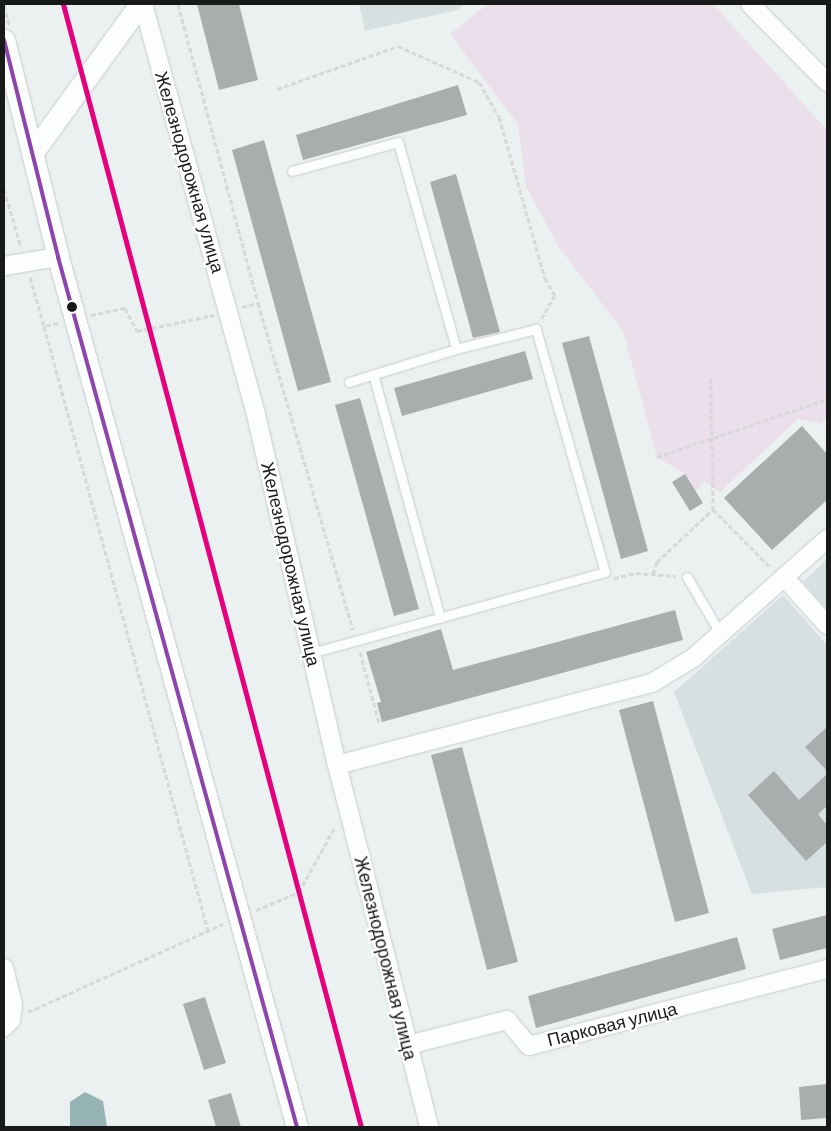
<!DOCTYPE html>
<meta charset="utf-8">
<style>
body{margin:0}
#map{position:relative;width:831px;height:1131px;overflow:hidden;background:#ebf0f0;font-family:Barlow,sans-serif}
div>[style]{position:absolute}
[style*='--x']{left:calc(var(--x)*1px);top:calc(var(--y)*1px);width:calc(var(--w)*1px);rotate:calc(var(--a)*1deg)}
.built>*{inset:0;background:#d6e0e0}
.green>*{inset:0;background:#ebdfec}
.water>*{inset:0;background:#96b4b5}
.building>*{inset:0;background:#aaadad}
.path>*{height:3px;margin-top:-1.5px;transform-origin:0;background:repeating-linear-gradient(90deg,#d7d8d8 0 5px,transparent 0 7.5px)}
.roads{filter:drop-shadow(0 0 1px #c9cccc) drop-shadow(0 0 1px #c9cccc)}
.service>*{height:9px;margin:-4.5px;padding:0 4.5px;transform-origin:4.5px;border-radius:4.5px;background:#fcfdfd}
.minor>*{height:18px;margin:-9px;padding:0 9px;transform-origin:9px;border-radius:9px;background:#fcfdfd}
.tertiary>*{height:21px;margin:-10.5px;padding:0 10.5px;transform-origin:10.5px;border-radius:10.5px;background:#fcfdfd}
.bus-1>*{height:4px;margin:-2px;padding:0 2px;transform-origin:2px;border-radius:2px;background:#8e44ad}
.rail-1>*{height:5px;margin:-2.5px;padding:0 2.5px;transform-origin:2.5px;border-radius:2.5px;background:#e5007d}
.dots>*{width:14px;height:14px;translate:-50% -50%;box-sizing:border-box;border:2px solid #fff;border-radius:50%}
span{translate:-50% -50%;white-space:nowrap;text-align:center;line-height:1.15;-webkit-text-stroke:5px #fff;paint-order:stroke}
.street-label{font-size:18px;color:#181a1a}
.frame{position:absolute;inset:0;border:5px solid #181a1a;pointer-events:none}
</style>
<div id="map">
<div class="built">
<div style="clip-path:polygon(359px 4px,465px 4px,457px 10px,365px 31px)"></div>
<div style="clip-path:polygon(827px 559px,827px 609px,803px 582px)"></div>
<div style="clip-path:polygon(783px 595px,827px 645px,827px 887px,752px 894px,674px 692px)"></div>
</div>
<div class="green">
<div style="clip-path:polygon(488px 4px,713px 4px,827px 130px,827px 418px,821px 424px,798px 419px,720px 492px,705px 481px,696px 491px,685px 474px,657px 457px,623px 331px,558px 246px,526px 186px,518px 124px,450px 34px)"></div>
</div>
<div class="water">
<div style="clip-path:polygon(85px 1092px,103px 1101px,107px 1127px,70px 1127px,70px 1102px)"></div>
</div>
<div class="building">
<div style="clip-path:polygon(197px 4px,239px 4px,258px 80px,219px 90px)"></div>
<div style="clip-path:polygon(458px 85px,467px 115px,303px 160px,296px 135px)"></div>
<div style="clip-path:polygon(264px 140px,331px 382px,298px 391px,232px 150px)"></div>
<div style="clip-path:polygon(456px 174px,500px 332px,473px 338px,430px 182px)"></div>
<div style="clip-path:polygon(589px 336px,648px 551px,621px 559px,562px 343px)"></div>
<div style="clip-path:polygon(525px 351px,533px 379px,402px 416px,394px 388px)"></div>
<div style="clip-path:polygon(360px 398px,419px 609px,394px 616px,335px 405px)"></div>
<div style="clip-path:polygon(802px 426px,827px 454px,827px 500px,772px 550px,724px 498px)"></div>
<div style="clip-path:polygon(685px 474px,703px 503px,690px 511px,672px 482px)"></div>
<div style="clip-path:polygon(675px 610px,683px 640px,382px 722px,377px 703px,381px 702px,366px 652px,441px 629px,453px 670px)"></div>
<div style="clip-path:polygon(653px 701px,709px 913px,675px 922px,619px 710px)"></div>
<div style="clip-path:polygon(827px 727px,827px 771px,805px 747px)"></div>
<div style="clip-path:polygon(462px 747px,518px 962px,487px 970px,431px 755px)"></div>
<div style="clip-path:polygon(774px 771px,799px 800px,827px 774px,827px 806px,818px 814px,827px 825px,827px 842px,806px 861px,748px 795px)"></div>
<div style="clip-path:polygon(827px 915px,827px 948px,780px 960px,772px 929px)"></div>
<div style="clip-path:polygon(737px 937px,746px 969px,536px 1028px,528px 996px)"></div>
<div style="clip-path:polygon(205px 997px,226px 1063px,204px 1070px,183px 1004px)"></div>
<div style="clip-path:polygon(827px 1084px,827px 1118px,801px 1120px,799px 1087px)"></div>
<div style="clip-path:polygon(231px 1093px,241px 1127px,216px 1127px,208px 1100px)"></div>
</div>
<div class="path">
<div style="--x:178;--y:4;--w:310;--a:75"></div>
<div style="--x:258;--y:303;--w:340;--a:73.8"></div>
<div style="--x:4;--y:5;--w:20;--a:75"></div>
<div style="--x:277;--y:89;--w:128;--a:-19.6"></div>
<div style="--x:398;--y:46;--w:89;--a:24"></div>
<div style="--x:479;--y:82;--w:40;--a:60.3"></div>
<div style="--x:499;--y:117;--w:167;--a:74.1"></div>
<div style="--x:545;--y:278;--w:20;--a:60"></div>
<div style="--x:555;--y:295;--w:28;--a:120"></div>
<div style="--x:4;--y:189;--w:60;--a:73.7"></div>
<div style="--x:30;--y:277;--w:51;--a:74.1"></div>
<div style="--x:242;--y:307;--w:16;--a:-14"></div>
<div style="--x:91;--y:315;--w:35;--a:-12"></div>
<div style="--x:125;--y:308;--w:26;--a:62"></div>
<div style="--x:137;--y:331;--w:79;--a:-11.7"></div>
<div style="--x:58;--y:323;--w:14;--a:168"></div>
<div style="--x:44;--y:326;--w:627;--a:74.83"></div>
<div style="--x:711;--y:378;--w:131;--a:89.1"></div>
<div style="--x:713;--y:509;--w:81;--a:45.5"></div>
<div style="--x:657;--y:457;--w:180;--a:-18.8"></div>
<div style="--x:653;--y:574;--w:13;--a:-72"></div>
<div style="--x:657;--y:562;--w:77;--a:-43.4"></div>
<div style="--x:614;--y:578;--w:23;--a:-13"></div>
<div style="--x:636;--y:573;--w:40;--a:4.3"></div>
<div style="--x:360;--y:652;--w:73;--a:75"></div>
<div style="--x:256;--y:910;--w:47;--a:-22.7"></div>
<div style="--x:299;--y:892;--w:74;--a:-61"></div>
<div style="--x:28;--y:1012;--w:214;--a:-24.3"></div>
</div>
<div class="roads">
<div class="service">
<div style="--x:292;--y:171;--w:110;--a:-15.3"></div>
<div style="--x:398;--y:142;--w:215;--a:74.3"></div>
<div style="--x:456;--y:349;--w:112;--a:162.9"></div>
<div style="--x:373;--y:374;--w:253;--a:74.6"></div>
<div style="--x:687;--y:577;--w:65;--a:59.5"></div>
<div style="--x:311;--y:653;--w:305;--a:-15.4"></div>
<div style="--x:605;--y:572;--w:253;--a:-105.9"></div>
<div style="--x:536;--y:329;--w:82;--a:166"></div>
</div>
<div class="minor">
<div style="--x:143;--y:4;--w:417;--a:74.6"></div>
<div style="--x:254;--y:406;--w:368;--a:77"></div>
<div style="--x:337;--y:765;--w:374;--a:75.7"></div>
<div style="--x:750;--y:4;--w:110;--a:45.4"></div>
<div style="--x:4;--y:266;--w:55;--a:-9.5"></div>
<div style="--x:784;--y:577;--w:64;--a:48.1"></div>
<div style="--x:337;--y:765;--w:325;--a:-14.6"></div>
<div style="--x:652;--y:683;--w:48;--a:-31.4"></div>
<div style="--x:693;--y:658;--w:179;--a:-41.6"></div>
<div style="--x:4;--y:968;--w:38;--a:76"></div>
<div style="--x:13;--y:1005;--w:15;--a:98"></div>
<div style="--x:11;--y:1020;--w:10;--a:135"></div>
<div style="--x:408;--y:1045;--w:102;--a:-14.2"></div>
<div style="--x:507;--y:1020;--w:34;--a:50"></div>
<div style="--x:529;--y:1046;--w:308;--a:-14.5"></div>
</div>
<div class="tertiary">
<div style="--x:4;--y:40;--w:224;--a:76"></div>
<div style="--x:58;--y:257;--w:902;--a:74.64"></div>
<div style="--x:33;--y:152;--w:183;--a:-54.1"></div>
</div>
</div>
<div class="bus-1">
<div style="--x:4;--y:40;--w:224;--a:76"></div>
<div style="--x:58;--y:257;--w:902;--a:74.64"></div>
</div>
<div class="rail-1">
<div style="--x:63;--y:4;--w:1162;--a:75.14"></div>
</div>
<div class="dots">
<div style="left:72px;top:307px;background:#181a1a"></div>
</div>
<div class="street-label">
<span style="left:190px;top:172px;rotate:74deg">Железнодорожная улица</span>
<span style="left:291px;top:564px;rotate:77deg">Железнодорожная улица</span>
<span style="left:386px;top:958px;rotate:76deg">Железнодорожная улица</span>
<span style="left:612px;top:1024px;rotate:-14deg">Парковая улица</span>
</div>
<div class="frame"></div>
</div>
